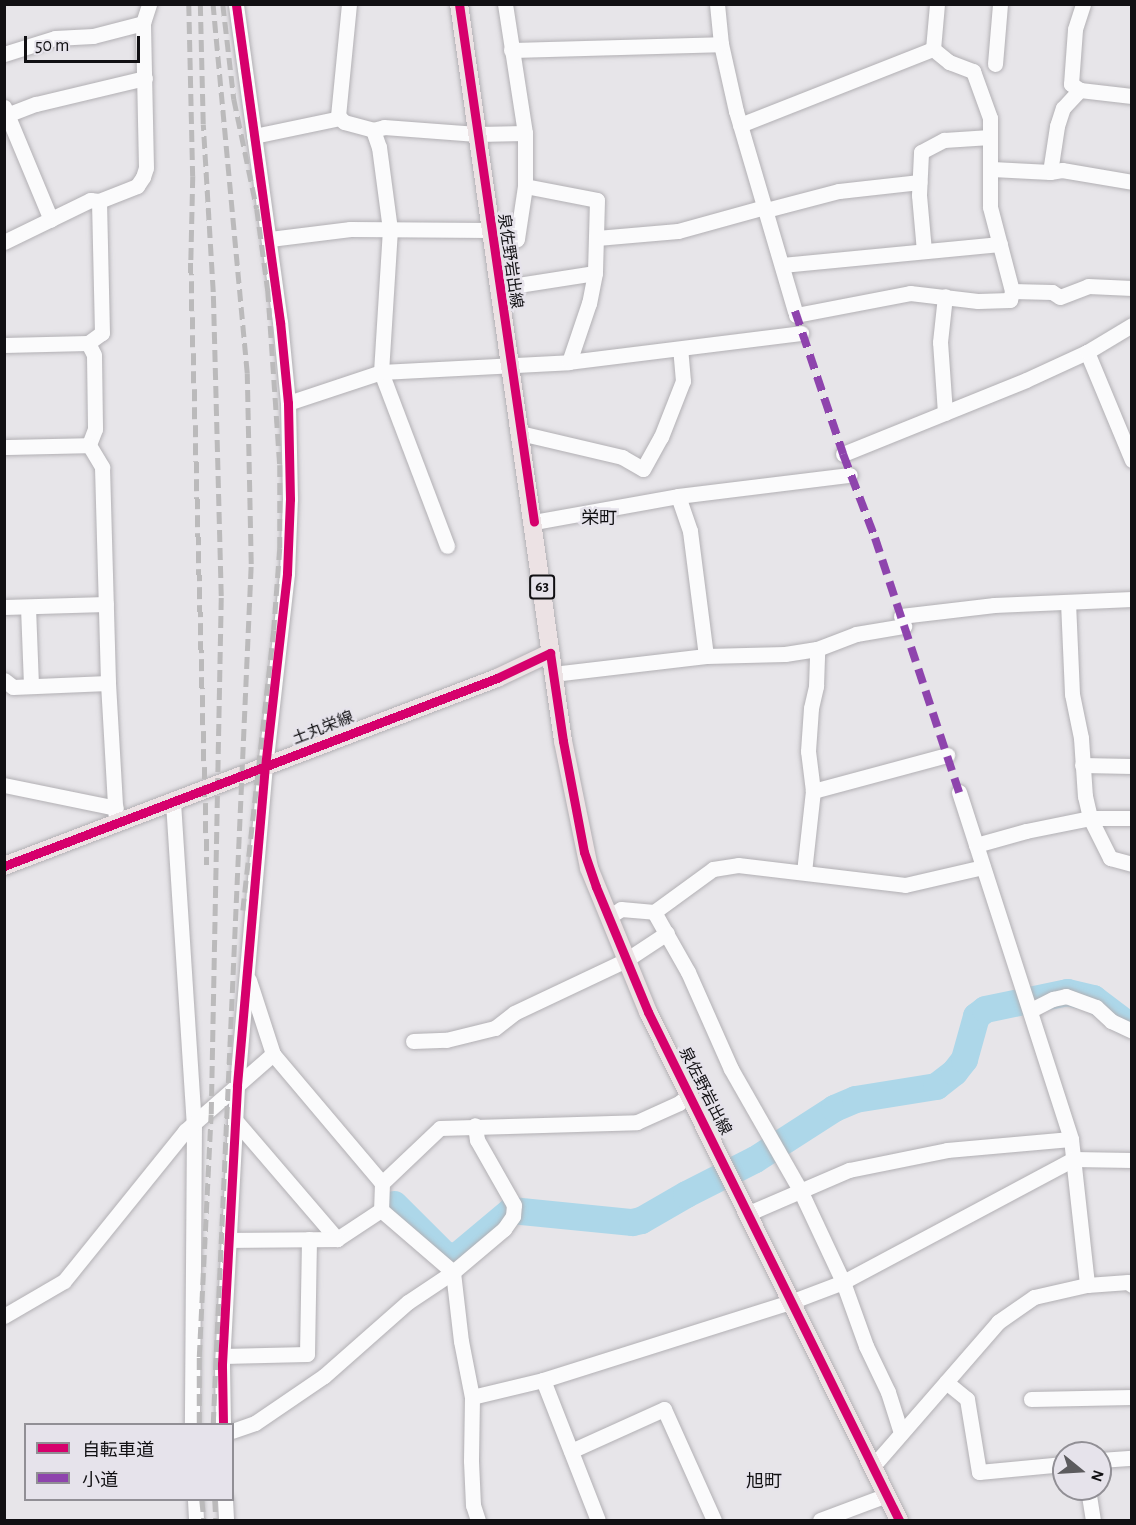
<!DOCTYPE html>
<meta charset="utf-8">
<style>
body{margin:0}
#map{position:relative;width:1136px;height:1525px;overflow:hidden;background:#e7e5e9;font-family:"Alegreya Sans","Noto Sans JP",sans-serif}
div>[style]{position:absolute}
[style*='--x']{left:calc(var(--x)*1px);top:calc(var(--y)*1px);width:calc(var(--w)*1px);rotate:calc(var(--a)*1deg)}
.river>*{height:27px;margin:-13.5px;padding:0 13.5px;transform-origin:13.5px;border-radius:13.5px;background:#add7e9}
.roads{filter:drop-shadow(0 0 2px #b2b0b4) drop-shadow(0 0 2px #b2b0b4)}
.minor>*{height:15px;margin:-7.5px;padding:0 7.5px;transform-origin:7.5px;border-radius:7.5px;background:#fbfbfc}
.major>*{height:18px;margin:-9px;padding:0 9px;transform-origin:9px;border-radius:9px;background:#ece2e4}
.rail>*{height:4.5px;margin-top:-2.25px;transform-origin:0;background:repeating-linear-gradient(90deg,#bbbabb 0 12px,transparent 0 18px)}
.quiet>*{height:8px;margin-top:-4px;transform-origin:0;background:repeating-linear-gradient(90deg,#8e44ad 0 15px,transparent 0 23px)}
.cycleway>*{height:9px;margin:-4.5px;padding:0 4.5px;transform-origin:4.5px;border-radius:4.5px;background:#d6006c}
span{translate:-50% -50%;white-space:nowrap;text-align:center;line-height:1.15;-webkit-text-stroke:5px #e6e3eb;paint-order:stroke}
.shield-label span{padding:2px 4px;background:#e6e3eb;border:2px solid;border-radius:4px;-webkit-text-stroke-width:0}
.shield-label{font-size:15px;color:#111013;font-weight:700}
.street-label{font-size:16px;color:#111013}
.neighbourhood-label{font-size:18px;color:#111013}
.frame{position:absolute;inset:0;border:6px solid #111013;pointer-events:none}
.legend{position:absolute;left:24px;top:1423px;width:210px;height:78px;box-sizing:border-box;background:#e6e3eb;border:2px solid #918f95;margin:0;padding:8px 10px;list-style:none;font-size:18px;color:#111013}
.legend li{display:flex;align-items:center;gap:12px;height:30px}
.legend b{width:30px;border:2px solid #918f95}
.north{position:absolute;left:1052px;top:1441px;width:60px;height:60px;box-sizing:border-box;background:#e6e3eb;border:2px solid #918f95;border-radius:50%;rotate:108deg;font-size:16px;font-weight:700;line-height:24px;text-align:center;color:#111013}
.north::after{content:'';display:block;margin:auto;width:21px;height:27px;background:#5c5b5e;clip-path:polygon(50% 0,100% 100%,50% 72%,0 100%)}
.scale{position:absolute;left:24px;top:36px;width:116px;height:27px;box-sizing:border-box;border:3px solid #111013;border-top:0;padding-left:8px;font-size:18px;line-height:21px;white-space:nowrap;color:#111013;-webkit-text-stroke:4px #e6e3eb;paint-order:stroke}
</style>
<div id="map">
<div class="river">
<div style="--x:394;--y:1204;--w:72;--a:45"></div>
<div style="--x:445;--y:1255;--w:11;--a:5"></div>
<div style="--x:456;--y:1256;--w:72;--a:-39.9"></div>
<div style="--x:511;--y:1210;--w:122;--a:5.7"></div>
<div style="--x:632;--y:1222;--w:9;--a:-13"></div>
<div style="--x:641;--y:1220;--w:52;--a:-30"></div>
<div style="--x:686;--y:1194;--w:77;--a:-26.9"></div>
<div style="--x:755;--y:1159;--w:94;--a:-32.8"></div>
<div style="--x:834;--y:1108;--w:23;--a:-23"></div>
<div style="--x:855;--y:1099;--w:82;--a:-9.1"></div>
<div style="--x:936;--y:1086;--w:23;--a:-38"></div>
<div style="--x:954;--y:1072;--w:16;--a:-52"></div>
<div style="--x:964;--y:1059;--w:45;--a:-74.4"></div>
<div style="--x:976;--y:1016;--w:11;--a:-38"></div>
<div style="--x:985;--y:1009;--w:84;--a:-11.7"></div>
<div style="--x:1067;--y:992;--w:27;--a:13"></div>
<div style="--x:1093;--y:998;--w:36;--a:37"></div>
</div>
<div class="roads">
<div class="minor">
<div style="--x:349;--y:4;--w:113;--a:95.6"></div>
<div style="--x:338;--y:116;--w:8;--a:45"></div>
<div style="--x:344;--y:122;--w:30;--a:15"></div>
<div style="--x:373;--y:130;--w:18;--a:71"></div>
<div style="--x:379;--y:147;--w:83;--a:82.4"></div>
<div style="--x:390;--y:229;--w:143;--a:93.6"></div>
<div style="--x:381;--y:372;--w:186;--a:69.2"></div>
<div style="--x:717;--y:4;--w:40;--a:84.3"></div>
<div style="--x:721;--y:44;--w:69;--a:77.4"></div>
<div style="--x:736;--y:111;--w:209;--a:73.6"></div>
<div style="--x:933;--y:49;--w:21;--a:39"></div>
<div style="--x:949;--y:62;--w:26;--a:21"></div>
<div style="--x:973;--y:71;--w:50;--a:70.1"></div>
<div style="--x:990;--y:118;--w:89;--a:90"></div>
<div style="--x:990;--y:207;--w:87;--a:75.3"></div>
<div style="--x:1012;--y:291;--w:40;--a:1.4"></div>
<div style="--x:1052;--y:292;--w:9;--a:32"></div>
<div style="--x:1060;--y:297;--w:30;--a:-21"></div>
<div style="--x:1088;--y:286;--w:44;--a:2.6"></div>
<div style="--x:511;--y:50;--w:210;--a:-1.6"></div>
<div style="--x:4;--y:54;--w:53;--a:-17.4"></div>
<div style="--x:55;--y:38;--w:38;--a:-3"></div>
<div style="--x:93;--y:36;--w:52;--a:-14.6"></div>
<div style="--x:995;--y:64;--w:60;--a:-85.2"></div>
<div style="--x:1080;--y:90;--w:11;--a:-146"></div>
<div style="--x:1071;--y:84;--w:55;--a:-85.8"></div>
<div style="--x:1075;--y:29;--w:26;--a:-72"></div>
<div style="--x:4;--y:107;--w:122;--a:67.4"></div>
<div style="--x:4;--y:116;--w:34;--a:-21"></div>
<div style="--x:36;--y:104;--w:112;--a:-13.4"></div>
<div style="--x:740;--y:125;--w:207;--a:-21.5"></div>
<div style="--x:933;--y:49;--w:45;--a:-84.9"></div>
<div style="--x:373;--y:130;--w:11;--a:-15"></div>
<div style="--x:384;--y:127;--w:93;--a:4.3"></div>
<div style="--x:477;--y:134;--w:48;--a:-1.2"></div>
<div style="--x:254;--y:136;--w:88;--a:-11.8"></div>
<div style="--x:992;--y:169;--w:58;--a:3"></div>
<div style="--x:1050;--y:172;--w:47;--a:-81.3"></div>
<div style="--x:1057;--y:126;--w:19;--a:-72"></div>
<div style="--x:1063;--y:108;--w:25;--a:-47"></div>
<div style="--x:1080;--y:90;--w:52;--a:6.6"></div>
<div style="--x:1050;--y:172;--w:12;--a:-9"></div>
<div style="--x:1062;--y:170;--w:71;--a:9.7"></div>
<div style="--x:525;--y:186;--w:73;--a:11"></div>
<div style="--x:597;--y:200;--w:73;--a:91.6"></div>
<div style="--x:595;--y:273;--w:31;--a:101"></div>
<div style="--x:589;--y:303;--w:62;--a:108.7"></div>
<div style="--x:766;--y:210;--w:75;--a:-14.6"></div>
<div style="--x:839;--y:191;--w:81;--a:-6.4"></div>
<div style="--x:597;--y:238;--w:81;--a:-4.9"></div>
<div style="--x:678;--y:231;--w:90;--a:-15.4"></div>
<div style="--x:270;--y:239;--w:81;--a:-7.1"></div>
<div style="--x:350;--y:229;--w:140;--a:0.4"></div>
<div style="--x:4;--y:242;--w:96;--a:-26"></div>
<div style="--x:90;--y:200;--w:9;--a:6"></div>
<div style="--x:99;--y:201;--w:41;--a:-21.5"></div>
<div style="--x:137;--y:186;--w:11;--a:-56"></div>
<div style="--x:143;--y:177;--w:9;--a:-72"></div>
<div style="--x:146;--y:168;--w:145;--a:-91.2"></div>
<div style="--x:143;--y:23;--w:20;--a:-72"></div>
<div style="--x:493;--y:247;--w:25;--a:-18"></div>
<div style="--x:517;--y:239;--w:54;--a:-81.4"></div>
<div style="--x:525;--y:186;--w:53;--a:-90"></div>
<div style="--x:525;--y:133;--w:131;--a:-98.8"></div>
<div style="--x:924;--y:251;--w:56;--a:-95.1"></div>
<div style="--x:919;--y:195;--w:43;--a:-87.3"></div>
<div style="--x:921;--y:152;--w:26;--a:-28"></div>
<div style="--x:944;--y:140;--w:46;--a:-3.7"></div>
<div style="--x:782;--y:265;--w:219;--a:-5.5"></div>
<div style="--x:499;--y:288;--w:97;--a:-8.9"></div>
<div style="--x:796;--y:315;--w:116;--a:-10.9"></div>
<div style="--x:910;--y:293;--w:68;--a:6.7"></div>
<div style="--x:978;--y:301;--w:32;--a:-2"></div>
<div style="--x:1010;--y:300;--w:9;--a:-77"></div>
<div style="--x:88;--y:343;--w:13;--a:63"></div>
<div style="--x:94;--y:355;--w:74;--a:89.2"></div>
<div style="--x:95;--y:429;--w:17;--a:111"></div>
<div style="--x:4;--y:345;--w:84;--a:-1.4"></div>
<div style="--x:88;--y:343;--w:17;--a:-36"></div>
<div style="--x:102;--y:333;--w:132;--a:-91.3"></div>
<div style="--x:1087;--y:352;--w:117;--a:67.4"></div>
<div style="--x:288;--y:403;--w:98;--a:-18.4"></div>
<div style="--x:381;--y:372;--w:188;--a:-3"></div>
<div style="--x:569;--y:362;--w:234;--a:-7.1"></div>
<div style="--x:945;--y:413;--w:71;--a:-94"></div>
<div style="--x:940;--y:342;--w:46;--a:-83.8"></div>
<div style="--x:520;--y:433;--w:105;--a:13.2"></div>
<div style="--x:622;--y:457;--w:24;--a:30"></div>
<div style="--x:643;--y:469;--w:37;--a:-61"></div>
<div style="--x:661;--y:437;--w:60;--a:-68.6"></div>
<div style="--x:683;--y:381;--w:32;--a:-95"></div>
<div style="--x:89;--y:445;--w:26;--a:59"></div>
<div style="--x:102;--y:467;--w:216;--a:88.4"></div>
<div style="--x:108;--y:683;--w:139;--a:86.7"></div>
<div style="--x:4;--y:447;--w:85;--a:-1.3"></div>
<div style="--x:843;--y:454;--w:197;--a:-22"></div>
<div style="--x:1026;--y:380;--w:67;--a:-24.7"></div>
<div style="--x:1087;--y:352;--w:52;--a:-31"></div>
<div style="--x:678;--y:496;--w:37;--a:71"></div>
<div style="--x:690;--y:531;--w:126;--a:82.7"></div>
<div style="--x:534;--y:522;--w:146;--a:-10.2"></div>
<div style="--x:678;--y:496;--w:173;--a:-7"></div>
<div style="--x:1068;--y:602;--w:92;--a:87.5"></div>
<div style="--x:1072;--y:694;--w:45;--a:78.4"></div>
<div style="--x:1081;--y:738;--w:58;--a:86.1"></div>
<div style="--x:1085;--y:796;--w:23;--a:77"></div>
<div style="--x:1090;--y:818;--w:45;--a:63.4"></div>
<div style="--x:1110;--y:858;--w:23;--a:15"></div>
<div style="--x:4;--y:607;--w:102;--a:-1.7"></div>
<div style="--x:28;--y:607;--w:79;--a:87.8"></div>
<div style="--x:901;--y:616;--w:94;--a:-6.7"></div>
<div style="--x:994;--y:605;--w:138;--a:-2.5"></div>
<div style="--x:553;--y:674;--w:154;--a:-6.7"></div>
<div style="--x:706;--y:656;--w:79;--a:-1.5"></div>
<div style="--x:785;--y:654;--w:32;--a:-9"></div>
<div style="--x:817;--y:649;--w:42;--a:-21"></div>
<div style="--x:856;--y:634;--w:49;--a:-9.5"></div>
<div style="--x:4;--y:680;--w:11;--a:38"></div>
<div style="--x:13;--y:687;--w:95;--a:-2.4"></div>
<div style="--x:1082;--y:765;--w:50;--a:1.1"></div>
<div style="--x:4;--y:785;--w:114;--a:11.6"></div>
<div style="--x:813;--y:791;--w:139;--a:-15"></div>
<div style="--x:959;--y:792;--w:365;--a:72.1"></div>
<div style="--x:1071;--y:1139;--w:147;--a:83.7"></div>
<div style="--x:173;--y:802;--w:322;--a:86.3"></div>
<div style="--x:194;--y:1123;--w:301;--a:90.4"></div>
<div style="--x:976;--y:845;--w:52;--a:-15.6"></div>
<div style="--x:1026;--y:831;--w:65;--a:-11.5"></div>
<div style="--x:1090;--y:818;--w:42;--a:0"></div>
<div style="--x:804;--y:872;--w:81;--a:-83.7"></div>
<div style="--x:813;--y:791;--w:40;--a:-97.1"></div>
<div style="--x:808;--y:751;--w:43;--a:-86"></div>
<div style="--x:811;--y:708;--w:23;--a:-77"></div>
<div style="--x:816;--y:686;--w:37;--a:-88"></div>
<div style="--x:654;--y:912;--w:69;--a:60.5"></div>
<div style="--x:688;--y:972;--w:106;--a:66.1"></div>
<div style="--x:731;--y:1069;--w:139;--a:60.3"></div>
<div style="--x:800;--y:1190;--w:102;--a:64.9"></div>
<div style="--x:843;--y:1282;--w:68;--a:70.2"></div>
<div style="--x:866;--y:1346;--w:51;--a:64.4"></div>
<div style="--x:888;--y:1392;--w:43;--a:72.4"></div>
<div style="--x:609;--y:917;--w:14;--a:-34"></div>
<div style="--x:621;--y:909;--w:33;--a:5"></div>
<div style="--x:654;--y:912;--w:73;--a:-36.1"></div>
<div style="--x:713;--y:869;--w:25;--a:-9"></div>
<div style="--x:738;--y:865;--w:168;--a:6.8"></div>
<div style="--x:905;--y:885;--w:80;--a:-13"></div>
<div style="--x:1031;--y:1010;--w:25;--a:-27"></div>
<div style="--x:1053;--y:999;--w:13;--a:-13"></div>
<div style="--x:1066;--y:996;--w:32;--a:20"></div>
<div style="--x:1096;--y:1007;--w:21;--a:43"></div>
<div style="--x:1111;--y:1021;--w:23;--a:25"></div>
<div style="--x:413;--y:1041;--w:33;--a:-2"></div>
<div style="--x:446;--y:1040;--w:50;--a:-13.8"></div>
<div style="--x:495;--y:1028;--w:24;--a:-38"></div>
<div style="--x:514;--y:1013;--w:124;--a:-25.3"></div>
<div style="--x:626;--y:960;--w:49;--a:-33.4"></div>
<div style="--x:273;--y:1054;--w:169;--a:49.8"></div>
<div style="--x:382;--y:1183;--w:27;--a:92"></div>
<div style="--x:381;--y:1210;--w:95;--a:40.7"></div>
<div style="--x:453;--y:1272;--w:69;--a:83.4"></div>
<div style="--x:461;--y:1341;--w:57;--a:78.9"></div>
<div style="--x:472;--y:1397;--w:64;--a:90.9"></div>
<div style="--x:471;--y:1461;--w:44;--a:87.4"></div>
<div style="--x:473;--y:1505;--w:16;--a:72"></div>
<div style="--x:235;--y:1120;--w:157;--a:49.4"></div>
<div style="--x:337;--y:1239;--w:53;--a:-33.4"></div>
<div style="--x:382;--y:1183;--w:80;--a:-43.5"></div>
<div style="--x:440;--y:1128;--w:197;--a:-1.7"></div>
<div style="--x:637;--y:1122;--w:46;--a:-24.3"></div>
<div style="--x:679;--y:1103;--w:14;--a:-39"></div>
<div style="--x:749;--y:1213;--w:109;--a:-23.3"></div>
<div style="--x:849;--y:1170;--w:100;--a:-11.5"></div>
<div style="--x:947;--y:1150;--w:124;--a:-5.1"></div>
<div style="--x:229;--y:1240;--w:108;--a:-0.5"></div>
<div style="--x:4;--y:1316;--w:69;--a:-30.3"></div>
<div style="--x:64;--y:1281;--w:193;--a:-51.1"></div>
<div style="--x:185;--y:1131;--w:117;--a:-41.2"></div>
<div style="--x:273;--y:1054;--w:78;--a:-108"></div>
<div style="--x:223;--y:1356;--w:84;--a:-1.4"></div>
<div style="--x:307;--y:1354;--w:115;--a:-89"></div>
<div style="--x:543;--y:1380;--w:150;--a:68.6"></div>
<div style="--x:946;--y:1382;--w:27;--a:39"></div>
<div style="--x:967;--y:1399;--w:74;--a:80.7"></div>
<div style="--x:979;--y:1472;--w:85;--a:-5.4"></div>
<div style="--x:472;--y:1397;--w:73;--a:-13.5"></div>
<div style="--x:543;--y:1380;--w:262;--a:-17.5"></div>
<div style="--x:793;--y:1301;--w:53;--a:-20.8"></div>
<div style="--x:843;--y:1282;--w:261;--a:-28.1"></div>
<div style="--x:1073;--y:1159;--w:59;--a:1"></div>
<div style="--x:1031;--y:1399;--w:101;--a:-1.1"></div>
<div style="--x:223;--y:1424;--w:60;--a:-91"></div>
<div style="--x:222;--y:1364;--w:279;--a:-86.9"></div>
<div style="--x:237;--y:1085;--w:319;--a:-85"></div>
<div style="--x:265;--y:767;--w:195;--a:-83.5"></div>
<div style="--x:287;--y:573;--w:74;--a:-87.7"></div>
<div style="--x:290;--y:499;--w:96;--a:-91.2"></div>
<div style="--x:288;--y:403;--w:81;--a:-95.6"></div>
<div style="--x:280;--y:322;--w:321;--a:-97.9"></div>
<div style="--x:232;--y:1431;--w:24;--a:-19"></div>
<div style="--x:255;--y:1423;--w:83;--a:-34.3"></div>
<div style="--x:324;--y:1376;--w:112;--a:-41.4"></div>
<div style="--x:408;--y:1302;--w:54;--a:-33.7"></div>
<div style="--x:453;--y:1272;--w:67;--a:-40.1"></div>
<div style="--x:504;--y:1229;--w:16;--a:-55"></div>
<div style="--x:513;--y:1216;--w:11;--a:-85"></div>
<div style="--x:514;--y:1205;--w:75;--a:-119.6"></div>
<div style="--x:477;--y:1140;--w:15;--a:-98"></div>
<div style="--x:571;--y:1451;--w:102;--a:-24.3"></div>
<div style="--x:664;--y:1409;--w:122;--a:65.8"></div>
<div style="--x:1100;--y:1460;--w:32;--a:-4"></div>
<div style="--x:873;--y:1466;--w:191;--a:-49"></div>
<div style="--x:998;--y:1322;--w:44;--a:-34.8"></div>
<div style="--x:1034;--y:1297;--w:54;--a:-12.8"></div>
<div style="--x:1087;--y:1285;--w:41;--a:-4.2"></div>
<div style="--x:1128;--y:1282;--w:5;--a:37"></div>
<div style="--x:1088;--y:1489;--w:31;--a:81"></div>
<div style="--x:195;--y:1500;--w:20;--a:87"></div>
<div style="--x:225;--y:1500;--w:20;--a:87"></div>
<div style="--x:820;--y:1520;--w:72;--a:-20.5"></div>
</div>
<div class="major">
<div style="--x:459;--y:4;--w:744;--a:81.97"></div>
<div style="--x:563;--y:741;--w:130;--a:78.4"></div>
<div style="--x:589;--y:868;--w:156;--a:67.7"></div>
<div style="--x:648;--y:1012;--w:567;--a:63.71"></div>
<div style="--x:4;--y:866;--w:528;--a:-20.87"></div>
<div style="--x:497;--y:678;--w:59;--a:-25.3"></div>
</div>
</div>
<div class="rail">
<div style="--x:189;--y:4;--w:172;--a:88.7"></div>
<div style="--x:193;--y:176;--w:87;--a:91.3"></div>
<div style="--x:191;--y:263;--w:602;--a:88.48"></div>
<div style="--x:223;--y:4;--w:96;--a:83.4"></div>
<div style="--x:234;--y:99;--w:112;--a:78.2"></div>
<div style="--x:257;--y:209;--w:82;--a:82.3"></div>
<div style="--x:268;--y:290;--w:175;--a:86.1"></div>
<div style="--x:280;--y:465;--w:83;--a:90"></div>
<div style="--x:280;--y:548;--w:82;--a:94.2"></div>
<div style="--x:274;--y:630;--w:285;--a:96.3"></div>
<div style="--x:199;--y:1424;--w:67;--a:-90"></div>
<div style="--x:199;--y:1357;--w:243;--a:-87.2"></div>
<div style="--x:211;--y:1114;--w:518;--a:-88.89"></div>
<div style="--x:221;--y:596;--w:304;--a:-91.5"></div>
<div style="--x:213;--y:292;--w:168;--a:-93.4"></div>
<div style="--x:203;--y:124;--w:120;--a:-91.4"></div>
<div style="--x:213;--y:1424;--w:861;--a:-87.47"></div>
<div style="--x:251;--y:564;--w:191;--a:-91.2"></div>
<div style="--x:247;--y:373;--w:371;--a:-95.3"></div>
<div style="--x:202;--y:1500;--w:20;--a:84"></div>
<div style="--x:215;--y:1500;--w:20;--a:87"></div>
</div>
<div class="quiet">
<div style="--x:795;--y:311;--w:151;--a:71.4"></div>
<div style="--x:843;--y:454;--w:90;--a:69.1"></div>
<div style="--x:875;--y:538;--w:268;--a:71.7"></div>
</div>
<div class="cycleway">
<div style="--x:459;--y:4;--w:523;--a:81.76"></div>
<div style="--x:4;--y:866;--w:528;--a:-20.87"></div>
<div style="--x:497;--y:678;--w:59;--a:-25.3"></div>
<div style="--x:550;--y:653;--w:89;--a:81.6"></div>
<div style="--x:563;--y:741;--w:113;--a:79.3"></div>
<div style="--x:584;--y:852;--w:37;--a:71"></div>
<div style="--x:596;--y:887;--w:135;--a:67.4"></div>
<div style="--x:648;--y:1012;--w:567;--a:63.71"></div>
<div style="--x:223;--y:1424;--w:60;--a:-91"></div>
<div style="--x:222;--y:1364;--w:279;--a:-86.9"></div>
<div style="--x:237;--y:1085;--w:319;--a:-85"></div>
<div style="--x:265;--y:767;--w:195;--a:-83.5"></div>
<div style="--x:287;--y:573;--w:74;--a:-87.7"></div>
<div style="--x:290;--y:499;--w:96;--a:-91.2"></div>
<div style="--x:288;--y:403;--w:81;--a:-95.6"></div>
<div style="--x:280;--y:322;--w:321;--a:-97.9"></div>
</div>
<div class="shield-label">
<span style="left:542px;top:587px">63</span>
</div>
<div class="street-label">
<span style="left:510px;top:261px;rotate:82deg">泉佐野岩出線</span>
<span style="left:323px;top:728px;rotate:-21deg">土丸栄線</span>
<span style="left:705px;top:1091px;rotate:63deg">泉佐野岩出線</span>
</div>
<div class="neighbourhood-label">
<span style="left:599px;top:519px">栄町</span>
<span style="left:764px;top:1482px">旭町</span>
</div>
<div class="frame"></div>
<ul class="legend">
<li><b style="height:8px;background:#d6006c"></b>自転車道</li>
<li><b style="height:8px;background:#8e44ad"></b>小道</li>
</ul>
<div class="north">N</div>
<div class="scale">50 m</div>
</div>
